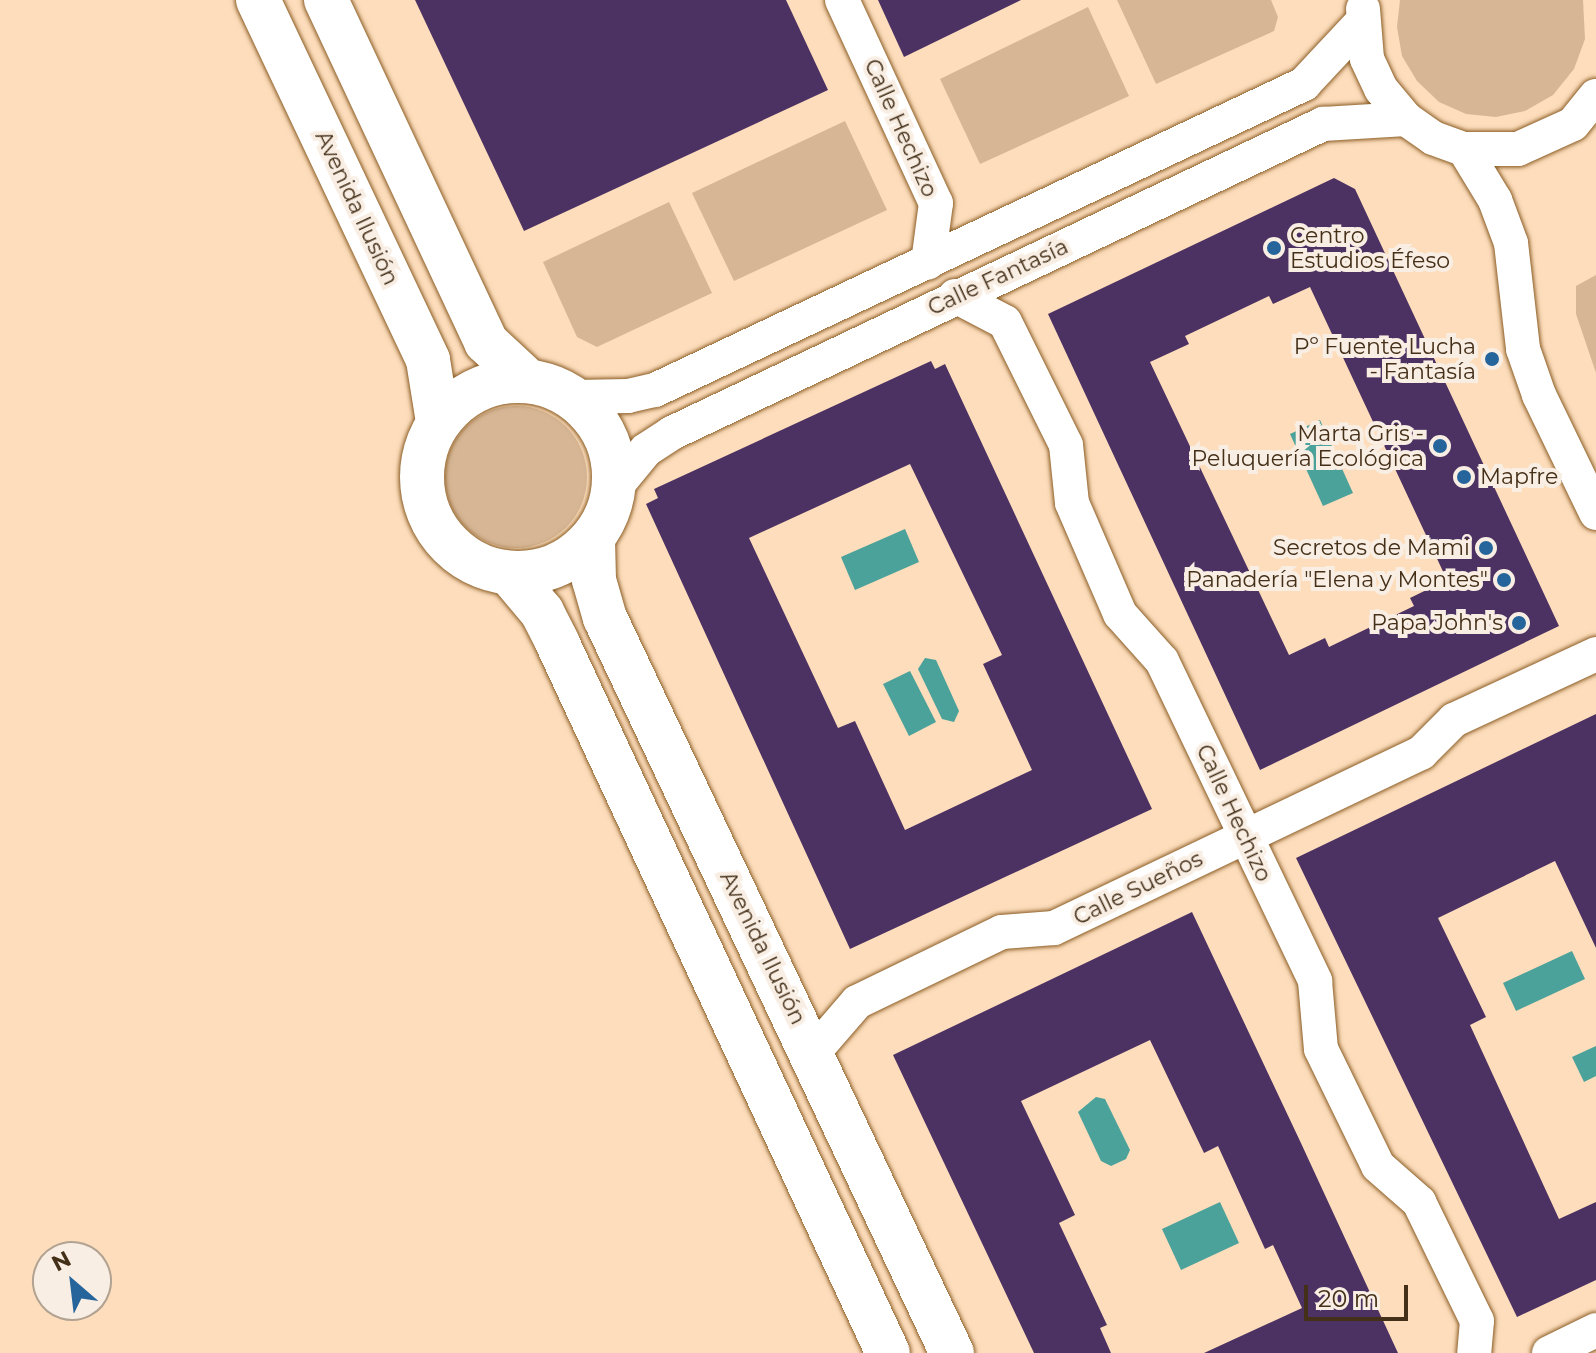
<!DOCTYPE html>
<meta charset="utf-8">
<style>
body{margin:0}
#map{position:relative;width:1596px;height:1353px;overflow:hidden;background:#fdddbc;font-family:Montserrat,sans-serif}
div>[style]{position:absolute}
[style*='--x']{left:calc(var(--x)*1px);top:calc(var(--y)*1px);width:calc(var(--w)*1px);rotate:calc(var(--a)*1deg)}
.green>*{inset:0;background:#d6b695}
.round{border-radius:50%}
.water>*{inset:0;background:#4ba29a}
.building>*{inset:0;background:#4c3262}
.roads{filter:drop-shadow(0 0 2px #8b5d25) drop-shadow(0 0 2px #8b5d25)}
.street>*{height:34px;margin:-17px;padding:0 17px;transform-origin:17px;border-radius:17px;background:#fff}
.secondary>*{height:44px;margin:-22px;padding:0 22px;transform-origin:22px;border-radius:22px;background:#fff}
.secondary>.ring{margin:-22px;padding:0;box-sizing:content-box;background:none;border:44px solid #fff;border-radius:50%}
.dots>*{width:22px;height:22px;translate:-50% -50%;box-sizing:border-box;border:4px solid #f9eee3;border-radius:50%}
span{translate:-50% -50%;white-space:nowrap;text-align:center;line-height:1.15;-webkit-text-stroke:8px #f9eee3;paint-order:stroke}
.street-label{font-size:22px;color:#442f18}
.poi-label{font-size:22px;color:#442f18}
.left{translate:0 -50%;text-align:left}
.right{translate:-100% -50%;text-align:right}
.north{position:absolute;left:32px;top:1241px;width:80px;height:80px;box-sizing:border-box;background:#f9eee3;border:2px solid #b1a292;border-radius:50%;rotate:332deg;font-size:22px;font-weight:700;line-height:32px;text-align:center;color:#442f18}
.north::after{content:'';display:block;margin:auto;width:28px;height:36px;background:#26659c;clip-path:polygon(50% 0,100% 100%,50% 72%,0 100%)}
.scale{position:absolute;left:1304px;top:1285px;width:104px;height:36px;box-sizing:border-box;border:4px solid #442f18;border-top:0;padding-left:10px;font-size:24px;line-height:28px;white-space:nowrap;color:#442f18;-webkit-text-stroke:6px #f9eee3;paint-order:stroke}
</style>
<div id="map">
<div class="green">
<div style="clip-path:polygon(1117px 0,1271px 0,1278px 17px,1274px 31px,1156px 84px)"></div>
<div style="clip-path:polygon(1400px 0,1583px 0,1585px 39px,1574px 69px,1553px 95px,1525px 111px,1496px 117px,1466px 114px,1439px 102px,1417px 81px,1402px 56px,1397px 27px)"></div>
<div style="clip-path:polygon(1088px 7px,1129px 96px,980px 164px,940px 79px)"></div>
<div style="clip-path:polygon(845px 121px,887px 210px,734px 281px,692px 193px)"></div>
<div style="clip-path:polygon(669px 202px,712px 293px,597px 347px,577px 337px,543px 262px)"></div>
<div style="clip-path:polygon(1596px 275px,1596px 373px,1576px 314px,1576px 286px)"></div>
<div class="round" style="left:445px;top:406px;width:142px;height:142px"></div>
</div>
<div class="water">
<div style="clip-path:polygon(1320px 420px,1353px 493px,1323px 506px,1290px 434px)"></div>
<div style="clip-path:polygon(905px 529px,919px 562px,855px 590px,841px 557px)"></div>
<div style="clip-path:polygon(925px 658px,936px 660px,959px 711px,954px 722px,942px 719px,918px 669px)"></div>
<div style="clip-path:polygon(910px 671px,936px 722px,909px 736px,883px 684px)"></div>
<div style="clip-path:polygon(1572px 951px,1585px 979px,1516px 1011px,1503px 983px)"></div>
<div style="clip-path:polygon(1596px 1046px,1596px 1076px,1584px 1082px,1572px 1057px)"></div>
<div style="clip-path:polygon(1096px 1097px,1105px 1099px,1130px 1150px,1126px 1159px,1111px 1166px,1101px 1161px,1078px 1112px)"></div>
<div style="clip-path:polygon(1220px 1202px,1239px 1243px,1181px 1270px,1162px 1229px)"></div>
</div>
<div class="building">
<div style="clip-path:polygon(415px 0,786px 0,828px 90px,524px 231px)"></div>
<div style="clip-path:polygon(878px 0,1021px 0,904px 57px)"></div>
<div style="clip-path:polygon(evenodd,1334px 178px,1355px 189px,1559px 626px,1260px 770px,1048px 314px,1334px 178px,1310px 287px,1447px 580px,1410px 598px,1414px 606px,1329px 647px,1325px 638px,1289px 655px,1150px 362px,1189px 344px,1185px 336px,1269px 296px,1273px 304px,1310px 287px)"></div>
<div style="clip-path:polygon(evenodd,931px 361px,935px 369px,945px 364px,1152px 809px,850px 949px,646px 504px,658px 498px,654px 489px,931px 361px,910px 464px,1002px 655px,983px 664px,1032px 770px,905px 830px,855px 721px,838px 728px,749px 538px,910px 464px)"></div>
<div style="clip-path:polygon(1596px 714px,1596px 948px,1555px 861px,1438px 918px,1486px 1017px,1470px 1025px,1559px 1219px,1596px 1202px,1596px 1280px,1517px 1317px,1296px 858px)"></div>
<div style="clip-path:polygon(1192px 912px,1300px 1141px,1398px 1353px,1204px 1353px,1302px 1308px,1273px 1245px,1265px 1249px,1218px 1146px,1204px 1153px,1150px 1040px,1021px 1101px,1075px 1215px,1059px 1223px,1107px 1325px,1100px 1328px,1111px 1353px,1034px 1353px,893px 1055px)"></div>
</div>
<div class="roads">
<div class="street">
<div style="--x:842;--y:0;--w:224;--a:65.2"></div>
<div style="--x:936;--y:203;--w:60;--a:97.7"></div>
<div style="--x:1363;--y:9;--w:50;--a:85.4"></div>
<div style="--x:1367;--y:59;--w:33;--a:65"></div>
<div style="--x:1381;--y:89;--w:39;--a:50"></div>
<div style="--x:1406;--y:119;--w:33;--a:35"></div>
<div style="--x:1433;--y:138;--w:33;--a:20"></div>
<div style="--x:1464;--y:149;--w:54;--a:0"></div>
<div style="--x:1518;--y:149;--w:60;--a:-24.4"></div>
<div style="--x:1573;--y:124;--w:36;--a:-51"></div>
<div style="--x:1464;--y:149;--w:60;--a:58.7"></div>
<div style="--x:1495;--y:200;--w:46;--a:69.6"></div>
<div style="--x:1511;--y:243;--w:107;--a:83.5"></div>
<div style="--x:1523;--y:349;--w:49;--a:70.8"></div>
<div style="--x:1539;--y:395;--w:131;--a:64.2"></div>
<div style="--x:955;--y:296;--w:56;--a:27.5"></div>
<div style="--x:1005;--y:322;--w:137;--a:63.6"></div>
<div style="--x:1066;--y:445;--w:58;--a:84.1"></div>
<div style="--x:1072;--y:503;--w:121;--a:66.6"></div>
<div style="--x:1120;--y:614;--w:63;--a:48.2"></div>
<div style="--x:1162;--y:661;--w:355;--a:64.4"></div>
<div style="--x:1315;--y:981;--w:68;--a:85"></div>
<div style="--x:1321;--y:1049;--w:130;--a:64"></div>
<div style="--x:1378;--y:1166;--w:55;--a:41.3"></div>
<div style="--x:1419;--y:1202;--w:132;--a:64"></div>
<div style="--x:1477;--y:1321;--w:32;--a:95"></div>
<div style="--x:573;--y:397;--w:55;--a:-1"></div>
<div style="--x:628;--y:396;--w:28;--a:-13"></div>
<div style="--x:655;--y:390;--w:718;--a:-25.24"></div>
<div style="--x:1304;--y:84;--w:83;--a:-46.9"></div>
<div style="--x:614;--y:489;--w:50;--a:-50.6"></div>
<div style="--x:646;--y:450;--w:31;--a:-33"></div>
<div style="--x:672;--y:433;--w:721;--a:-25.39"></div>
<div style="--x:1323;--y:124;--w:83;--a:-3.4"></div>
<div style="--x:813;--y:1053;--w:67;--a:-49.2"></div>
<div style="--x:857;--y:1002;--w:161;--a:-25.8"></div>
<div style="--x:1002;--y:932;--w:52;--a:-4.4"></div>
<div style="--x:1054;--y:928;--w:407;--a:-25.5"></div>
<div style="--x:1421;--y:753;--w:47;--a:-45"></div>
<div style="--x:1454;--y:720;--w:157;--a:-24.9"></div>
<div style="--x:1549;--y:1353;--w:52;--a:-26.1"></div>
</div>
<div class="secondary">
<div style="--x:258;--y:0;--w:398;--a:64.7"></div>
<div style="--x:428;--y:360;--w:63;--a:80.8"></div>
<div style="--x:326;--y:0;--w:378;--a:64.9"></div>
<div style="--x:486;--y:342;--w:57;--a:42.9"></div>
<div class="ring" style="left:422px;top:381px;width:148px;height:148px"></div>
<div style="--x:593;--y:539;--w:41;--a:88.6"></div>
<div style="--x:594;--y:580;--w:40;--a:74"></div>
<div style="--x:605;--y:618;--w:813;--a:64.73"></div>
<div style="--x:510;--y:574;--w:50;--a:49.9"></div>
<div style="--x:542;--y:612;--w:34;--a:63"></div>
<div style="--x:557;--y:642;--w:784;--a:65.04"></div>
</div>
</div>
<div class="dots">
<div style="left:1274px;top:248px;background:#26659c"></div>
<div style="left:1492px;top:359px;background:#26659c"></div>
<div style="left:1440px;top:446px;background:#26659c"></div>
<div style="left:1464px;top:477px;background:#26659c"></div>
<div style="left:1486px;top:548px;background:#26659c"></div>
<div style="left:1504px;top:580px;background:#26659c"></div>
<div style="left:1519px;top:623px;background:#26659c"></div>
</div>
<div class="street-label">
<span style="left:901px;top:128px;rotate:66deg">Calle Hechizo</span>
<span style="left:357px;top:208px;rotate:65deg">Avenida Ilusión</span>
<span style="left:998px;top:277px;rotate:-25deg">Calle Fantasía</span>
<span style="left:1234px;top:813px;rotate:65deg">Calle Hechizo</span>
<span style="left:1138px;top:888px;rotate:-26deg">Calle Sueños</span>
<span style="left:763px;top:948px;rotate:64deg">Avenida Ilusión</span>
</div>
<div class="poi-label">
<span class="left" style="left:1290px;top:248px">Centro<br>Estudios Éfeso</span>
<span class="right" style="left:1476px;top:359px">Pº Fuente Lucha<br>- Fantasía</span>
<span class="right" style="left:1424px;top:446px">Marta Gris -<br>Peluquería Ecológica</span>
<span class="left" style="left:1480px;top:477px">Mapfre</span>
<span class="right" style="left:1470px;top:548px">Secretos de Mami</span>
<span class="right" style="left:1488px;top:580px">Panadería "Elena y Montes"</span>
<span class="right" style="left:1503px;top:623px">Papa John's</span>
</div>
<div class="north">N</div>
<div class="scale">20 m</div>
</div>
